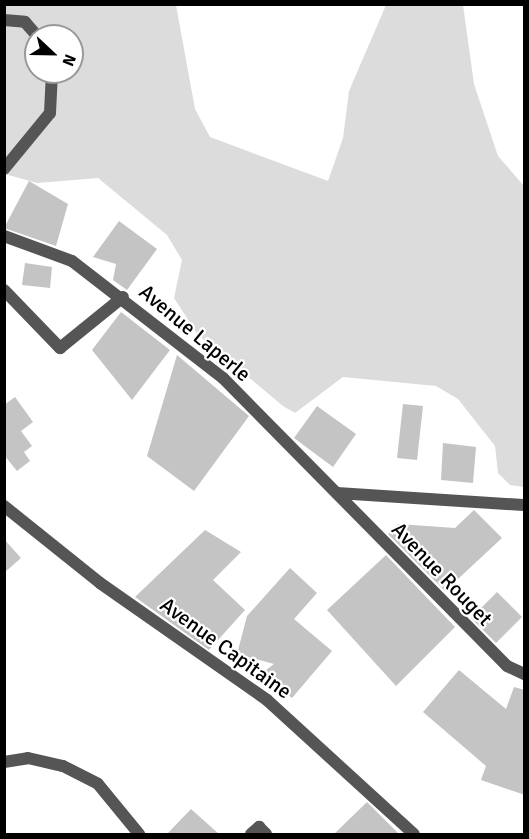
<!DOCTYPE html>
<style>
body{margin:0}
#map{position:relative;width:529px;height:839px;overflow:hidden;background:#fff;font-family:Signika,sans-serif}
div>[style]{position:absolute}
[style*='--x']{left:calc(var(--x)*1px);top:calc(var(--y)*1px);width:calc(var(--w)*1px);rotate:calc(var(--a)*1deg)}
.green>*{inset:0;background:#dcdcdc}
.building>*{inset:0;background:#c4c4c4}
.minor>*{height:12px;margin:-6px;padding:0 6px;transform-origin:6px;border-radius:6px;background:#555}
span{translate:-50% -50%;white-space:nowrap;text-align:center;line-height:1.15;-webkit-text-stroke:4.5px #fff;paint-order:stroke}
.street-label{font-size:21px;color:#000}
.frame{position:absolute;inset:0;border:6px solid #000;pointer-events:none}
.north{position:absolute;left:24px;top:24px;width:60px;height:60px;box-sizing:border-box;background:#fff;border:2px solid #999;border-radius:50%;rotate:112deg;font-size:16px;font-weight:700;line-height:24px;text-align:center;color:#000}
.north::after{content:'';display:block;margin:auto;width:21px;height:27px;background:#000;clip-path:polygon(50% 0,100% 100%,50% 72%,0 100%)}
</style>
<div id="map">
<div class="green">
<div style="clip-path:polygon(evenodd,4px 5px,176px 5px,195px 109px,210px 137px,328px 181px,343px 138px,349px 91px,386px 5px,463px 5px,474px 84px,498px 156px,524px 186px,524px 487px,510px 485px,498px 473px,495px 446px,458px 399px,436px 386px,343px 377px,295px 413px,283px 406px,198px 335px,174px 298px,182px 260px,167px 235px,98px 178px,37px 183px,5px 174px,4px 5px,36px 36px,72px 36px,72px 72px,36px 72px,36px 36px)"></div>
</div>
<div class="building">
<div style="clip-path:polygon(29px 181px,68px 204px,56px 246px,4px 228px)"></div>
<div style="clip-path:polygon(119px 221px,157px 249px,127px 290px,113px 280px,116px 264px,93px 257px)"></div>
<div style="clip-path:polygon(25px 263px,52px 267px,50px 288px,22px 285px)"></div>
<div style="clip-path:polygon(121px 312px,170px 350px,132px 400px,92px 350px)"></div>
<div style="clip-path:polygon(177px 355px,249px 416px,194px 491px,147px 456px)"></div>
<div style="clip-path:polygon(15px 397px,33px 422px,21px 431px,32px 446px,24px 452px,30px 461px,17px 471px,4px 455px,4px 405px)"></div>
<div style="clip-path:polygon(403px 404px,423px 406px,417px 460px,397px 458px)"></div>
<div style="clip-path:polygon(317px 406px,356px 434px,333px 467px,294px 438px)"></div>
<div style="clip-path:polygon(443px 443px,476px 447px,473px 483px,441px 480px)"></div>
<div style="clip-path:polygon(474px 510px,502px 538px,445px 591px,388px 534px,398px 524px,455px 528px)"></div>
<div style="clip-path:polygon(205px 530px,241px 552px,213px 580px,245px 610px,209px 650px,135px 597px)"></div>
<div style="clip-path:polygon(4px 539px,21px 558px,4px 573px)"></div>
<div style="clip-path:polygon(386px 555px,455px 627px,396px 686px,327px 610px)"></div>
<div style="clip-path:polygon(290px 568px,317px 593px,294px 619px,332px 651px,292px 698px,262px 673px,274px 664px,237px 654px,247px 616px)"></div>
<div style="clip-path:polygon(497px 592px,522px 617px,496px 643px,471px 618px)"></div>
<div style="clip-path:polygon(459px 670px,506px 709px,514px 687px,525px 690px,525px 795px,481px 780px,486px 766px,423px 712px)"></div>
<div style="clip-path:polygon(367px 802px,399px 834px,334px 834px)"></div>
<div style="clip-path:polygon(191px 809px,219px 834px,167px 834px)"></div>
</div>
<div class="minor">
<div style="--x:4;--y:20;--w:21;--a:5"></div>
<div style="--x:25;--y:22;--w:18;--a:49"></div>
<div style="--x:4;--y:169;--w:72;--a:-50.6"></div>
<div style="--x:50;--y:113;--w:41;--a:-87.2"></div>
<div style="--x:4;--y:236;--w:72;--a:20.2"></div>
<div style="--x:72;--y:261;--w:191;--a:37.8"></div>
<div style="--x:223;--y:378;--w:404;--a:45.4"></div>
<div style="--x:507;--y:666;--w:19;--a:25"></div>
<div style="--x:4;--y:290;--w:81;--a:46"></div>
<div style="--x:60;--y:348;--w:81;--a:-39"></div>
<div style="--x:337;--y:493;--w:187;--a:3.7"></div>
<div style="--x:4;--y:506;--w:123;--a:38.7"></div>
<div style="--x:100;--y:583;--w:204;--a:35"></div>
<div style="--x:267;--y:700;--w:199;--a:42.4"></div>
<div style="--x:4;--y:762;--w:24;--a:-9"></div>
<div style="--x:28;--y:758;--w:36;--a:13"></div>
<div style="--x:63;--y:766;--w:39;--a:27"></div>
<div style="--x:98;--y:784;--w:65;--a:50.6"></div>
<div style="--x:251;--y:834;--w:11;--a:-41"></div>
<div style="--x:259;--y:827;--w:10;--a:45"></div>
</div>
<div class="street-label">
<span style="left:195px;top:333px;rotate:40deg">Avenue Laperle</span>
<span style="left:442px;top:574px;rotate:46deg">Avenue Rouget</span>
<span style="left:226px;top:648px;rotate:36deg">Avenue Capitaine</span>
</div>
<div class="frame"></div>
<div class="north">N</div>
</div>
